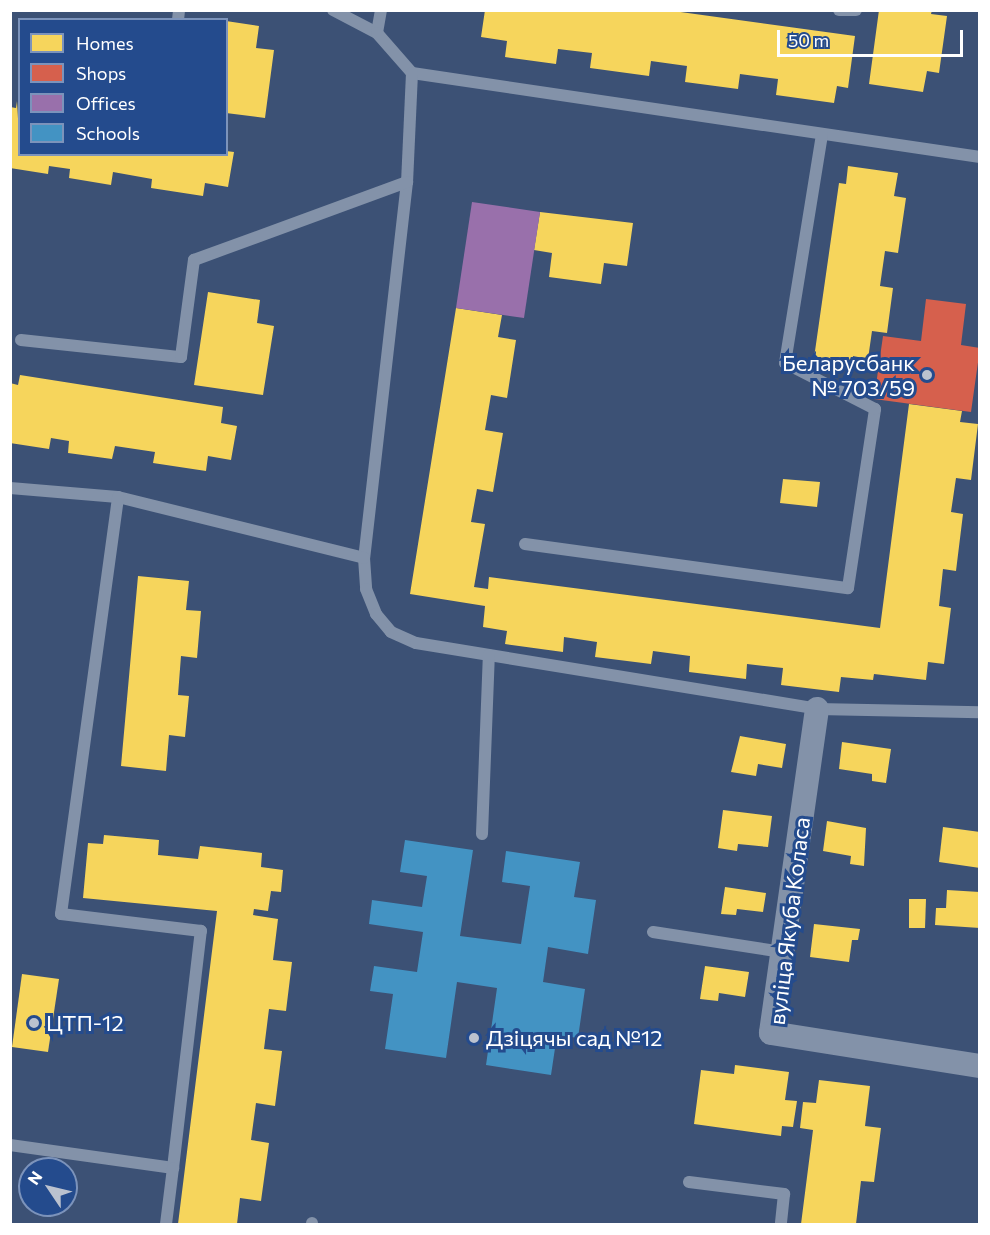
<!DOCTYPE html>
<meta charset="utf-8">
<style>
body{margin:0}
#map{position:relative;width:990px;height:1235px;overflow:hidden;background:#3c5175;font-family:Commissioner,sans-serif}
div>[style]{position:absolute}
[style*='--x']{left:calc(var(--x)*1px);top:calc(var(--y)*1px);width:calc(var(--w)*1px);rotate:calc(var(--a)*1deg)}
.homes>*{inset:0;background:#f6d55c}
.shops>*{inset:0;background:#d6604d}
.offices>*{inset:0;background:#9970ab}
.schools>*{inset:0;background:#4393c3}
.lane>*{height:12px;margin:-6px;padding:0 6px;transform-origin:6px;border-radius:6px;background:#8392a9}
.street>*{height:24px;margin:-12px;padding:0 12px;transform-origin:12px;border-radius:12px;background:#8392a9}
.dots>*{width:16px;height:16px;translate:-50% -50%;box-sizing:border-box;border:3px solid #244b8d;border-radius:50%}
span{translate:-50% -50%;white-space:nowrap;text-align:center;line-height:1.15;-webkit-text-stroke:6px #244b8d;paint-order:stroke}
.poi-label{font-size:22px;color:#fff}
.right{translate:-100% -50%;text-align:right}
.left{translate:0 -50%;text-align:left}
.street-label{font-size:22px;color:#fff}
.frame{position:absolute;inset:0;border:12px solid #fff;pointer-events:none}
.legend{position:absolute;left:18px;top:18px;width:210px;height:138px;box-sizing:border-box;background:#244b8d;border:2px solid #7c93bb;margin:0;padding:8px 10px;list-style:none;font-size:18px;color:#fff}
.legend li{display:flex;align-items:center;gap:12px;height:30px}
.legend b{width:30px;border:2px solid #7c93bb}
.north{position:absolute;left:18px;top:1157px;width:60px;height:60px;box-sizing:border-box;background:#244b8d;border:2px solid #7c93bb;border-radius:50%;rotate:305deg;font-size:16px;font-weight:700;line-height:24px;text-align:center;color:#fff}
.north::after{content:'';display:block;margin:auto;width:21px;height:27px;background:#bbc2cf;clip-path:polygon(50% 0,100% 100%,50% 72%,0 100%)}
.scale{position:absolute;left:777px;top:30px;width:186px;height:27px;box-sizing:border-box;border:3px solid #fff;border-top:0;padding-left:8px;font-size:18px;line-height:21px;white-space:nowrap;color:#fff;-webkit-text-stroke:4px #244b8d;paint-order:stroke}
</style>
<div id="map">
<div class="homes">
<div style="clip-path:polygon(485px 10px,666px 10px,855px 36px,848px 88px,837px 86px,834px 103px,776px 95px,778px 79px,740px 74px,738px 89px,685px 82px,687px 66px,651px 61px,649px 76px,590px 68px,592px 53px,558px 49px,556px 64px,505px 57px,507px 41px,481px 37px)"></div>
<div style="clip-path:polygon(879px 10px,932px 10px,931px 14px,947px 16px,939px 73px,927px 71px,923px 92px,869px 84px)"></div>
<div style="clip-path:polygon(226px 21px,259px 26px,256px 48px,274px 50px,265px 118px,226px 113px)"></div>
<div style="clip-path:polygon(17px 101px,20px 154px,226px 154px,226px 151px,234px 152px,228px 187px,205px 183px,203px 196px,151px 188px,152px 179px,113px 172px,111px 185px,69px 178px,70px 169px,49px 166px,48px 174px,10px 168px,10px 107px,16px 108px)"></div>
<div style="clip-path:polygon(848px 166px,898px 173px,894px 196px,906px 198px,898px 253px,885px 251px,880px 286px,893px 288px,887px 333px,872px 331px,868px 359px,853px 356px,852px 363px,814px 358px,839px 183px,846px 184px)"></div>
<div style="clip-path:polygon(540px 212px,633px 223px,627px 266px,604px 263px,601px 284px,549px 277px,552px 253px,534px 250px)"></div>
<div style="clip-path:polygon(208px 292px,260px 300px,257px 323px,274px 326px,263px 395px,194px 385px)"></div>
<div style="clip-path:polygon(456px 308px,502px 315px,498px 337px,516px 340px,507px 398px,491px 395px,485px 430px,503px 433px,493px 492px,477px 489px,471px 522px,485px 524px,474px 587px,488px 589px,489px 577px,880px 628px,909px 404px,962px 411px,960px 422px,978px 424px,971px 480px,956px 478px,951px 512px,963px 514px,956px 571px,943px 569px,939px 606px,951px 608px,944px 664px,928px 662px,926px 680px,874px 674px,873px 680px,841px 677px,839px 692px,781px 685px,783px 668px,747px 664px,746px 679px,689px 672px,690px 656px,653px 651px,651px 664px,595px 657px,597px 642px,564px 637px,563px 652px,505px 644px,507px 631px,483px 627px,485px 606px,410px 594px)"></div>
<div style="clip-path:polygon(20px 375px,223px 407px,221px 423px,237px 426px,231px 460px,208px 456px,206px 471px,153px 463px,155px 452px,115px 446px,112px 459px,68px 453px,69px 441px,51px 438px,49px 449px,10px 443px,10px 383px,18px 385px)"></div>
<div style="clip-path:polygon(783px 479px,820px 482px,817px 507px,780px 503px)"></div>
<div style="clip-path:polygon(138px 576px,189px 581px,186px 610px,201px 611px,197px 658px,181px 656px,178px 695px,189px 696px,185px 737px,169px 735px,166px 771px,121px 766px)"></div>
<div style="clip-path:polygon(740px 736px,786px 744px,782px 768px,758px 764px,756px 776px,731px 772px)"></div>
<div style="clip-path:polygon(842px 742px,891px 749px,886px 783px,872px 781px,872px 774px,839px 769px)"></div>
<div style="clip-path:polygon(723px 810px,772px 816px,768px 847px,738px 844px,737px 851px,718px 848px)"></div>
<div style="clip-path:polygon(827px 821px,866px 828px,864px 866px,850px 864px,851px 856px,823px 851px)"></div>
<div style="clip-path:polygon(943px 827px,980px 832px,980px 868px,939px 862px)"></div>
<div style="clip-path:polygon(104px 835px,159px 840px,158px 855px,198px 859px,200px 846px,262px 853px,261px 867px,283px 870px,281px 892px,271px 891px,268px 911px,254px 909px,253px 915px,278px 919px,273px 960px,292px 962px,286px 1011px,269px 1009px,264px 1049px,282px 1051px,275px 1106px,256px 1103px,251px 1140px,269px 1143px,261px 1201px,240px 1198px,237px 1224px,178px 1224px,217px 911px,83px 898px,88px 843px,103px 844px)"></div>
<div style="clip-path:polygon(725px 887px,766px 893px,763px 912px,737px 909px,736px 915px,721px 914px)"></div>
<div style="clip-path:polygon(947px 890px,980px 892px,980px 928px,935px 925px,936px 908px,946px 908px)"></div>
<div style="clip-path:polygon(909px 899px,926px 899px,925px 928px,909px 928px)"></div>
<div style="clip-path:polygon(814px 924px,860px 929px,858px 940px,852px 940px,849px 962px,810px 957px)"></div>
<div style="clip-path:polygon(705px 966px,749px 972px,745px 997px,719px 993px,718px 1001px,700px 999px)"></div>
<div style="clip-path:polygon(22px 974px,59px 979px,48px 1052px,12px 1047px)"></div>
<div style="clip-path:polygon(735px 1065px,789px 1072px,785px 1100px,797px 1101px,793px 1127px,782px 1126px,781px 1136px,694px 1124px,701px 1070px,734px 1074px)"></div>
<div style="clip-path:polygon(819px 1080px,870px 1086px,865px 1126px,881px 1128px,874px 1182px,861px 1181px,856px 1224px,801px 1224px,813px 1130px,800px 1128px,803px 1102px,816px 1103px)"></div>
</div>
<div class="shops">
<div style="clip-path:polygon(926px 299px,966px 304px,961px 345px,980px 348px,971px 412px,874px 399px,883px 336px,921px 341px)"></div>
</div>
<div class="offices">
<div style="clip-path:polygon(472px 202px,540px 212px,524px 318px,456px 308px)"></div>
</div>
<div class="schools">
<div style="clip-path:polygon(405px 840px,473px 850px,460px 936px,521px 944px,530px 886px,502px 882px,506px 851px,580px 862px,574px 897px,596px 900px,588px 954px,548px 947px,543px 982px,585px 989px,578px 1038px,557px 1035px,551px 1075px,486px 1065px,497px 988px,457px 982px,446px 1058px,385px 1049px,393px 994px,370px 991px,374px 966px,417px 972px,423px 932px,369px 924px,372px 900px,422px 907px,427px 876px,400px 872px)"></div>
</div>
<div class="lane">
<div style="--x:333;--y:10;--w:50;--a:27.6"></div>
<div style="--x:381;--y:10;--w:23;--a:100"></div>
<div style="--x:377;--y:33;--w:53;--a:48.8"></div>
<div style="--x:839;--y:10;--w:17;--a:0"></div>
<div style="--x:178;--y:20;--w:10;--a:-84"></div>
<div style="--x:980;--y:157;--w:574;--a:-171.59"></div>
<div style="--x:412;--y:73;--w:109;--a:92.6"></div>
<div style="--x:407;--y:182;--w:378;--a:96.5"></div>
<div style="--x:364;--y:558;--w:31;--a:86"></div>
<div style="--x:366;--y:589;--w:27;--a:68"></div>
<div style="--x:376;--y:614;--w:23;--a:50"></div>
<div style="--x:391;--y:632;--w:27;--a:24"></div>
<div style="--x:416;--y:643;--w:406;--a:9.3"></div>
<div style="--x:817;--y:709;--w:163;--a:1.1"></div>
<div style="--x:21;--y:340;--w:161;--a:6.1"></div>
<div style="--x:181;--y:357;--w:98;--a:-82.4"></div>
<div style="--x:194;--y:260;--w:227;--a:-20.1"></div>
<div style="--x:10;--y:488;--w:108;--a:4.8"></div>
<div style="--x:118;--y:497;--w:253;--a:13.9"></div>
<div style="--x:525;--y:544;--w:326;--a:7.8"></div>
<div style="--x:848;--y:588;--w:181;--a:-81.4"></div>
<div style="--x:875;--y:409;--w:101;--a:-152.9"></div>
<div style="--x:785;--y:363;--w:231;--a:-80.8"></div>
<div style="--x:482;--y:834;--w:179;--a:-87.8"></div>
<div style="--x:653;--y:932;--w:131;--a:8.8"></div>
<div style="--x:10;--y:1145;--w:165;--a:8"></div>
<div style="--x:173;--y:1168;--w:239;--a:-83.3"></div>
<div style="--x:201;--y:931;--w:141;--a:-173.1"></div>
<div style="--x:61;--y:914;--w:421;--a:-82.2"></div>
<div style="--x:689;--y:1182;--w:96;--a:7.2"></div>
<div style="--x:784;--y:1194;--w:30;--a:96"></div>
<div style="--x:166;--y:1224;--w:56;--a:-82.9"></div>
<div style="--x:312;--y:1224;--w:1;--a:-90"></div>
</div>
<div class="street">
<div style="--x:817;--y:709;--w:327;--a:98.1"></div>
<div style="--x:771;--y:1033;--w:212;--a:9"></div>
</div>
<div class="dots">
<div style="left:927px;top:375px;background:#bbc2cf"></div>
<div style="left:34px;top:1023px;background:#bbc2cf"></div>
<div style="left:474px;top:1038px;background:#bbc2cf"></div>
</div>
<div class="poi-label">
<span class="right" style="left:915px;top:375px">Беларусбанк<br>№ 703/59</span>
<span class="left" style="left:46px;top:1023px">ЦТП-12</span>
<span class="left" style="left:486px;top:1038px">Дзіцячы сад №12</span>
</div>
<div class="street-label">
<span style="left:789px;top:921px;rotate:-83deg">вуліца Якуба Коласа</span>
</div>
<div class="frame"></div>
<ul class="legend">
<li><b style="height:16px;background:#f6d55c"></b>Homes</li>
<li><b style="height:16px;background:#d6604d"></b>Shops</li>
<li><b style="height:16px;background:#9970ab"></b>Offices</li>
<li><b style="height:16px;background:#4393c3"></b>Schools</li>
</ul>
<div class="north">N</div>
<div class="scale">50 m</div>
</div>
